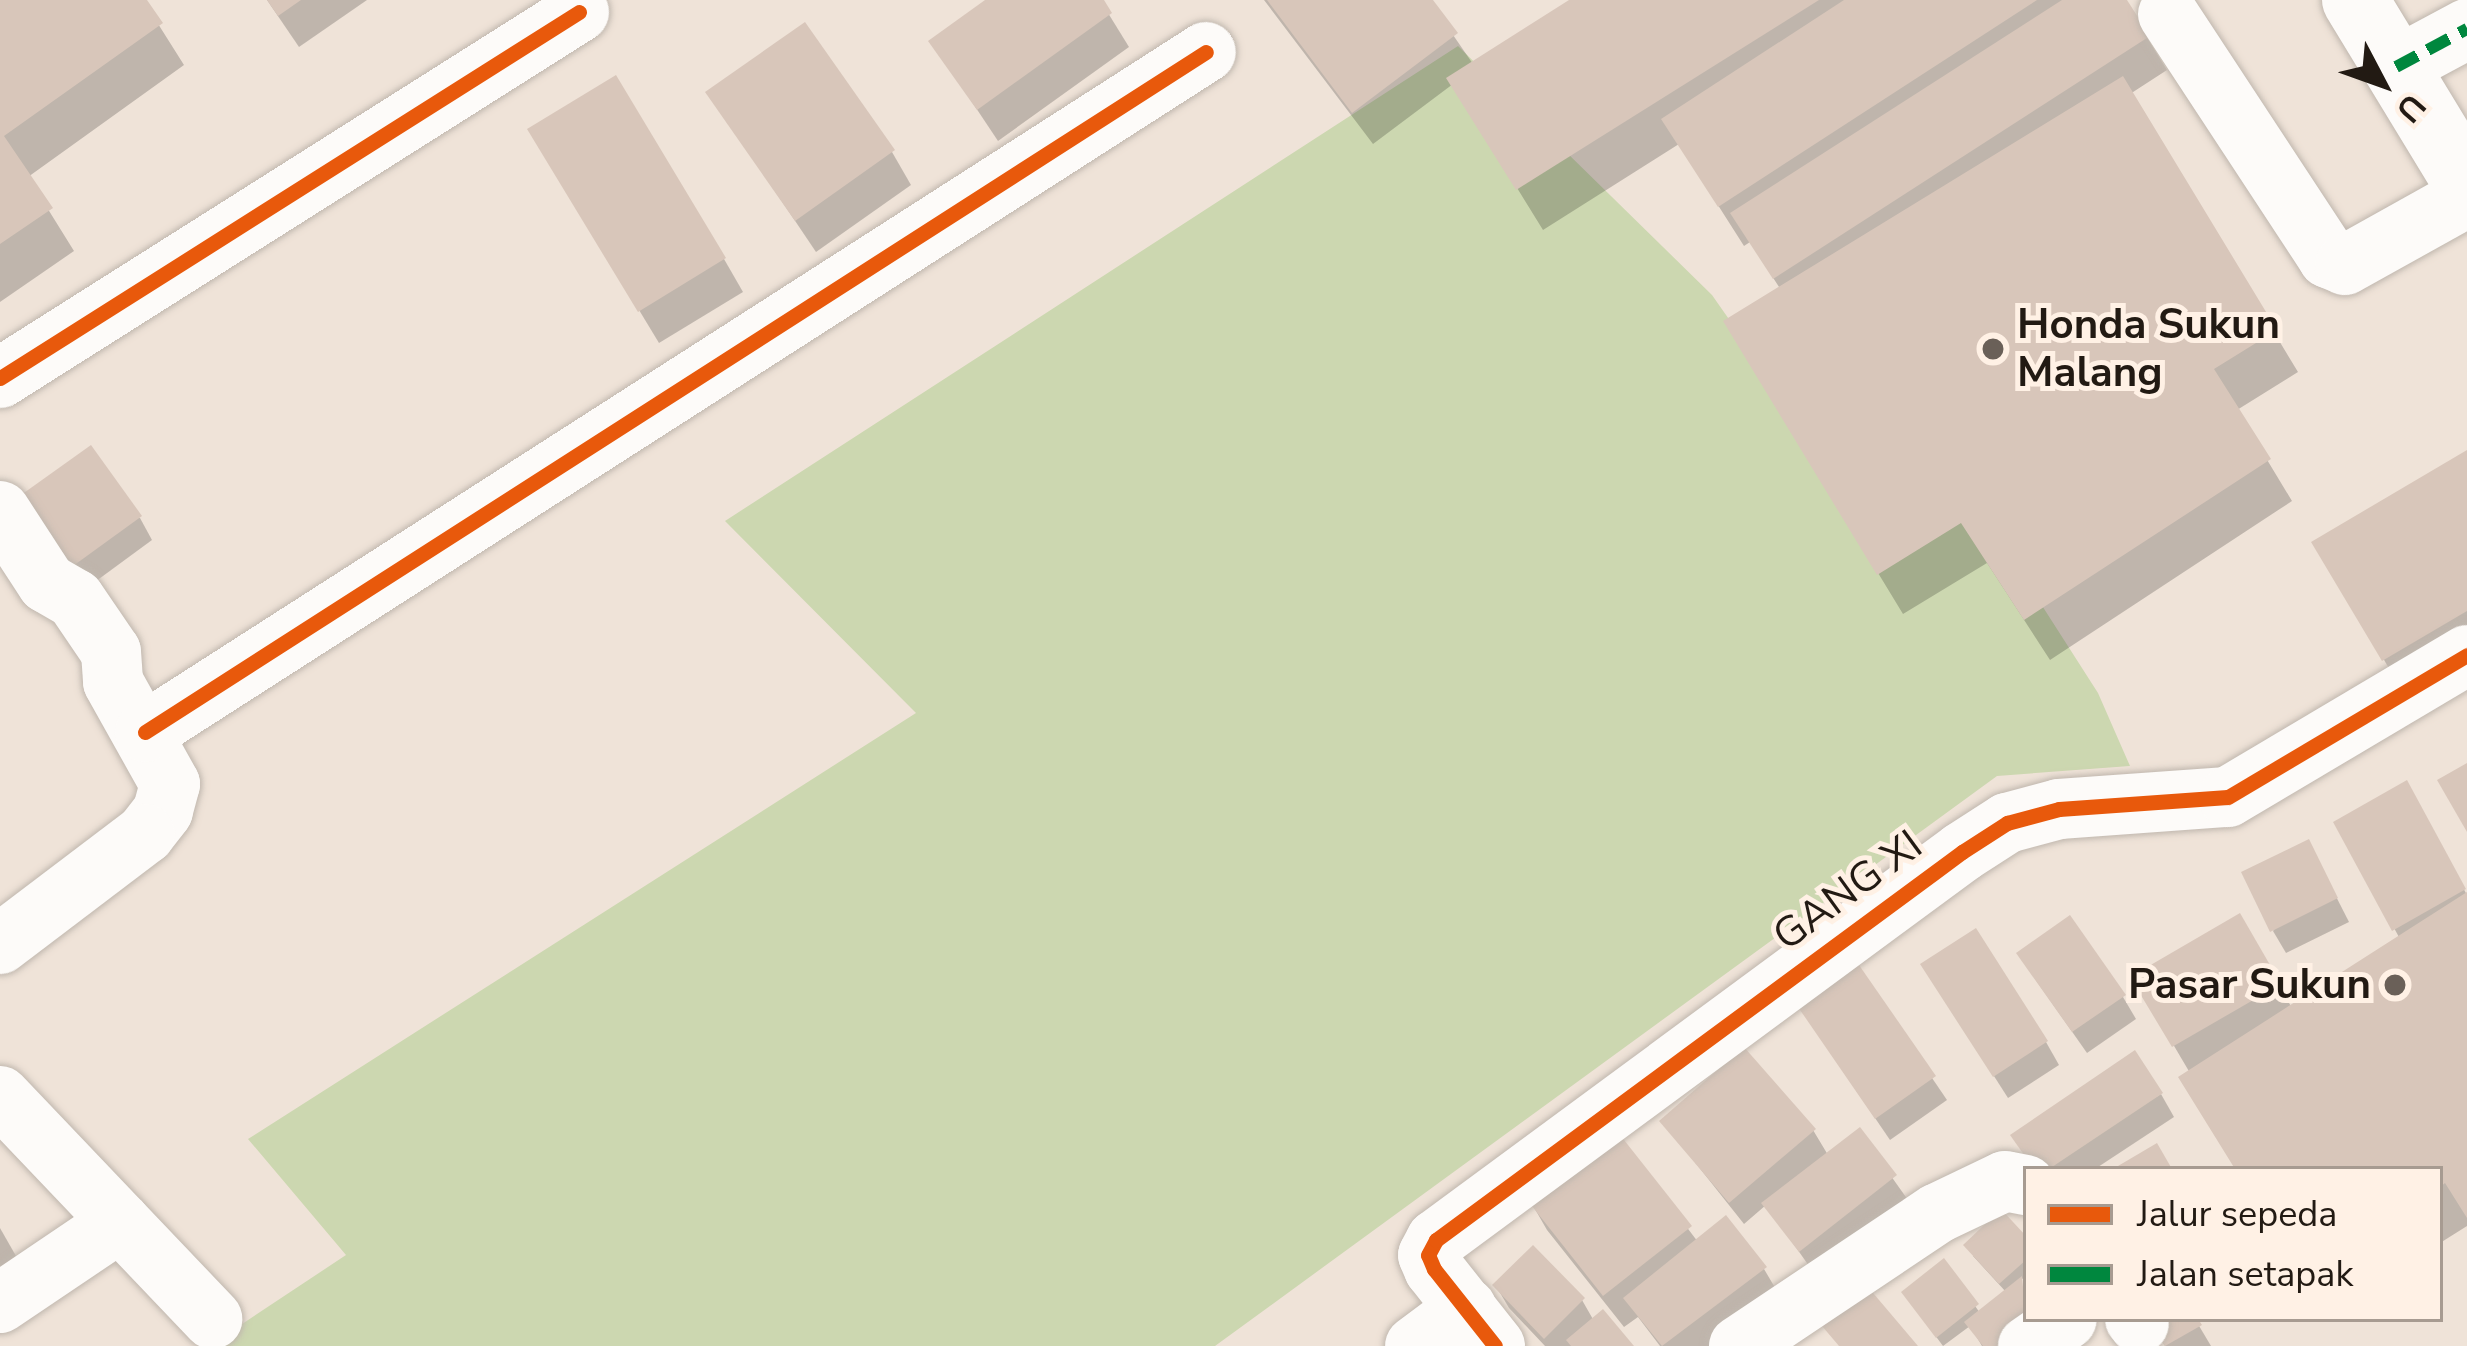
<!DOCTYPE html>
<style>
body{margin:0}
#map{position:relative;width:2467px;height:1346px;overflow:hidden;background:#efe3d8;font-family:"Nunito Sans",sans-serif}
div>[style]{position:absolute}
[style*='--x']{left:calc(var(--x)*1px);top:calc(var(--y)*1px);width:calc(var(--w)*1px);rotate:calc(var(--a)*1deg)}
.green>*{inset:0;background:#ccd7b0}
.shadow>*{inset:0;background:#0003}
.building>*{inset:0;background:#d8c6ba}
.roads{filter:drop-shadow(0 0 3px #c0b7ae) drop-shadow(0 0 3px #c0b7ae)}
.minor>*{height:60px;margin:-30px;padding:0 30px;transform-origin:30px;border-radius:30px;background:#fdfbf9}
.major>*{height:66px;margin:-33px;padding:0 33px;transform-origin:33px;border-radius:33px;background:#fdfbf9}
.quiet>*{height:12px;margin-top:-6px;transform-origin:0;background:repeating-linear-gradient(90deg,#00873e 0 24px,transparent 0 36px)}
.cycleway>*{height:15px;margin:-7.5px;padding:0 7.5px;transform-origin:7.5px;border-radius:7.5px;background:#e8590c}
.dots>*{width:33px;height:33px;translate:-50% -50%;box-sizing:border-box;border:6px solid #fff1e5;border-radius:50%}
span{translate:-50% -50%;white-space:nowrap;text-align:center;line-height:1.15;-webkit-text-stroke:10px #fff1e5;paint-order:stroke}
.poi-label{font-size:42px;color:#221a13;font-weight:700}
.left{translate:0 -50%;text-align:left}
.right{translate:-100% -50%;text-align:right}
.street-label{font-size:42px;color:#221a13}
.legend{position:absolute;left:2023px;top:1166px;width:420px;height:156px;box-sizing:border-box;background:#fff1e5;border:3px solid #a79b91;margin:0;padding:15px 21px;list-style:none;font-size:36px;color:#221a13}
.legend li{display:flex;align-items:center;gap:24px;height:60px}
.legend b{width:60px;border:3px solid #a79b91}
.north{position:absolute;left:2323px;top:24px;width:120px;height:120px;-webkit-text-stroke:9px #fff1e5;paint-order:stroke;rotate:131deg;font-size:33px;font-weight:700;line-height:48px;text-align:center;color:#221a13}
.north::after{content:'';display:block;margin:auto;width:42px;height:54px;background:#221a13;clip-path:polygon(50% 0,100% 100%,50% 72%,0 100%)}
</style>
<div id="map">
<div class="green">
<div style="clip-path:polygon(1458px 46px,1712px 295px,1872px 523px,1986px 518px,2098px 693px,2130px 766px,1997px 776px,1215px 1346px,209px 1346px,346px 1255px,248px 1139px,916px 713px,725px 521px)"></div>
</div>
<div class="shadow">
<div style="clip-path:polygon(0 0,143px 0,184px 65px,28px 177px,74px 251px,0 302px)"></div>
<div style="clip-path:polygon(267px 0,367px 0,299px 47px)"></div>
<div style="clip-path:polygon(990px 0,1100px 0,1129px 47px,998px 141px,932px 42px)"></div>
<div style="clip-path:polygon(1264px 0,1429px 0,1473px 64px,1575px 0,2124px 0,2167px 70px,2130px 94px,2298px 372px,2237px 410px,2292px 501px,2050px 660px,1987px 563px,1903px 614px,1751px 364px,1781px 290px,1750px 242px,1744px 246px,1679px 144px,1543px 230px,1453px 84px,1373px 144px)"></div>
<div style="clip-path:polygon(709px 93px,892px 152px,911px 185px,816px 252px)"></div>
<div style="clip-path:polygon(550px 163px,724px 259px,743px 292px,659px 343px)"></div>
<div style="clip-path:polygon(2467px 454px,2467px 655px,2403px 692px,2315px 543px)"></div>
<div style="clip-path:polygon(38px 518px,140px 518px,152px 540px,88px 587px)"></div>
<div style="clip-path:polygon(2406px 784px,2467px 895px,2467px 1226px,2440px 1243px,2440px 1169px,2237px 1169px,2190px 1073px,2134px 978px,2239px 917px,2292px 1008px,2400px 939px,2337px 823px)"></div>
<div style="clip-path:polygon(2320px 865px,2349px 922px,2286px 953px,2273px 931px)"></div>
<div style="clip-path:polygon(1858px 969px,1947px 1100px,1890px 1140px,1815px 1030px)"></div>
<div style="clip-path:polygon(2033px 976px,2123px 997px,2136px 1019px,2087px 1053px)"></div>
<div style="clip-path:polygon(1937px 987px,2046px 1042px,2059px 1065px,2008px 1098px)"></div>
<div style="clip-path:polygon(2161px 1094px,2174px 1117px,2095px 1169px,2035px 1169px)"></div>
<div style="clip-path:polygon(1663px 1122px,1813px 1130px,1828px 1155px,1859px 1131px,1908px 1200px,1814px 1273px,1766px 1205px,1744px 1224px)"></div>
<div style="clip-path:polygon(1613px 1130px,1698px 1242px,1764px 1269px,1777px 1291px,1709px 1346px,1660px 1346px,1638px 1317px,1624px 1327px,1547px 1230px,1528px 1197px)"></div>
<div style="clip-path:polygon(0 1228px,20px 1263px,0 1276px)"></div>
<div style="clip-path:polygon(2026px 1241px,2026px 1276px,2021px 1280px,2026px 1319px,2051px 1346px,1982px 1346px,1970px 1326px,1943px 1346px,1911px 1303px,1944px 1262px,1980px 1313px,2006px 1292px,1973px 1256px)"></div>
<div style="clip-path:polygon(1496px 1286px,1582px 1300px,1594px 1321px,1630px 1346px,1545px 1346px,1509px 1308px)"></div>
<div style="clip-path:polygon(2146px 1319px,2195px 1319px,2211px 1346px,2165px 1346px)"></div>
</div>
<div class="building">
<div style="clip-path:polygon(0 0,147px 0,163px 23px,4px 136px,53px 208px,0 244px)"></div>
<div style="clip-path:polygon(267px 0,301px 0,278px 16px)"></div>
<div style="clip-path:polygon(985px 0,1104px 0,1112px 13px,977px 110px,928px 41px)"></div>
<div style="clip-path:polygon(1267px 0,1433px 0,1458px 33px,1352px 113px)"></div>
<div style="clip-path:polygon(1569px 0,1819px 0,1516px 190px,1446px 78px)"></div>
<div style="clip-path:polygon(1844px 0,2037px 0,1718px 207px,1661px 119px)"></div>
<div style="clip-path:polygon(2062px 0,2127px 0,2150px 36px,1773px 279px,1730px 213px)"></div>
<div style="clip-path:polygon(805px 22px,895px 150px,795px 221px,705px 92px)"></div>
<div style="clip-path:polygon(616px 75px,726px 258px,638px 312px,527px 129px)"></div>
<div style="clip-path:polygon(2123px 76px,2277px 330px,2214px 369px,2271px 459px,2024px 620px,1961px 523px,1877px 575px,1723px 321px)"></div>
<div style="clip-path:polygon(91px 445px,142px 516px,73px 566px,21px 495px)"></div>
<div style="clip-path:polygon(2467px 450px,2467px 611px,2382px 661px,2311px 542px)"></div>
<div style="clip-path:polygon(2467px 763px,2467px 832px,2437px 780px)"></div>
<div style="clip-path:polygon(2407px 780px,2466px 889px,2392px 931px,2333px 822px)"></div>
<div style="clip-path:polygon(2309px 839px,2338px 898px,2270px 932px,2241px 872px)"></div>
<div style="clip-path:polygon(2467px 892px,2467px 1218px,2445px 1183px,2440px 1187px,2440px 1169px,2235px 1169px,2178px 1077px)"></div>
<div style="clip-path:polygon(2240px 913px,2281px 984px,2172px 1047px,2130px 977px)"></div>
<div style="clip-path:polygon(2070px 915px,2126px 995px,2072px 1032px,2016px 953px)"></div>
<div style="clip-path:polygon(1976px 928px,2048px 1041px,1993px 1077px,1920px 964px)"></div>
<div style="clip-path:polygon(1859px 965px,1936px 1076px,1875px 1119px,1798px 1007px)"></div>
<div style="clip-path:polygon(1744px 1047px,1816px 1129px,1729px 1203px,1659px 1121px)"></div>
<div style="clip-path:polygon(2135px 1050px,2163px 1093px,2049px 1169px,2034px 1169px,2010px 1135px)"></div>
<div style="clip-path:polygon(1613px 1126px,1692px 1226px,1603px 1296px,1524px 1196px)"></div>
<div style="clip-path:polygon(1860px 1127px,1897px 1175px,1799px 1252px,1761px 1203px)"></div>
<div style="clip-path:polygon(2157px 1143px,2172px 1169px,2120px 1169px,2118px 1166px)"></div>
<div style="clip-path:polygon(2001px 1209px,2026px 1236px,2026px 1260px,1999px 1284px,1963px 1245px)"></div>
<div style="clip-path:polygon(1726px 1215px,1767px 1267px,1662px 1346px,1623px 1298px)"></div>
<div style="clip-path:polygon(1533px 1245px,1585px 1298px,1544px 1339px,1492px 1285px)"></div>
<div style="clip-path:polygon(1944px 1258px,1979px 1304px,1936px 1338px,1901px 1292px)"></div>
<div style="clip-path:polygon(2022px 1276px,2026px 1319px,2010px 1346px,1983px 1346px,1964px 1322px)"></div>
<div style="clip-path:polygon(1868px 1287px,1918px 1346px,1839px 1346px,1822px 1326px)"></div>
<div style="clip-path:polygon(1603px 1309px,1634px 1346px,1571px 1346px,1566px 1340px)"></div>
<div style="clip-path:polygon(2146px 1319px,2198px 1319px,2202px 1325px,2165px 1346px)"></div>
</div>
<div class="roads">
<div class="minor">
<div style="--x:2168;--y:14;--w:292;--a:56.7"></div>
<div style="--x:2328;--y:258;--w:18;--a:22"></div>
<div style="--x:2345;--y:265;--w:140;--a:-29.1"></div>
<div style="--x:2396;--y:67;--w:81;--a:-28.2"></div>
<div style="--x:0;--y:378;--w:685;--a:-32.3"></div>
<div style="--x:0;--y:511;--w:86;--a:56.9"></div>
<div style="--x:47;--y:583;--w:32;--a:30"></div>
<div style="--x:75;--y:599;--w:64;--a:55.8"></div>
<div style="--x:111;--y:652;--w:30;--a:86"></div>
<div style="--x:113;--y:682;--w:117;--a:60.8"></div>
<div style="--x:170;--y:784;--w:28;--a:105"></div>
<div style="--x:163;--y:811;--w:29;--a:128"></div>
<div style="--x:145;--y:834;--w:182;--a:142.8"></div>
<div style="--x:145;--y:732;--w:1260;--a:-32.66"></div>
<div style="--x:0;--y:1096;--w:308;--a:46.4"></div>
<div style="--x:0;--y:1303;--w:145;--a:-34"></div>
<div style="--x:2135;--y:1319;--w:6;--a:51"></div>
<div style="--x:1415;--y:1346;--w:64;--a:-36.7"></div>
<div style="--x:1495;--y:1346;--w:98;--a:-128.4"></div>
<div style="--x:1434;--y:1269;--w:15;--a:-113"></div>
<div style="--x:1428;--y:1255;--w:17;--a:-62"></div>
<div style="--x:1436;--y:1240;--w:654;--a:-36.41"></div>
<div style="--x:1962;--y:852;--w:54;--a:-32.8"></div>
<div style="--x:2007;--y:823;--w:54;--a:-15.1"></div>
<div style="--x:2059;--y:809;--w:169;--a:-4.1"></div>
<div style="--x:2228;--y:797;--w:278;--a:-30.7"></div>
<div style="--x:1739;--y:1346;--w:239;--a:-33.8"></div>
<div style="--x:1938;--y:1213;--w:74;--a:-25.5"></div>
<div style="--x:2005;--y:1181;--w:21;--a:11"></div>
<div style="--x:2028;--y:1346;--w:47;--a:-34.7"></div>
</div>
<div class="major">
<div style="--x:2355;--y:0;--w:215;--a:58.7"></div>
</div>
</div>
<div class="quiet">
<div style="--x:2396;--y:67;--w:81;--a:-28.2"></div>
</div>
<div class="cycleway">
<div style="--x:0;--y:378;--w:685;--a:-32.3"></div>
<div style="--x:145;--y:732;--w:1260;--a:-32.66"></div>
<div style="--x:1495;--y:1346;--w:98;--a:-128.4"></div>
<div style="--x:1434;--y:1269;--w:15;--a:-113"></div>
<div style="--x:1428;--y:1255;--w:17;--a:-62"></div>
<div style="--x:1436;--y:1240;--w:654;--a:-36.41"></div>
<div style="--x:1962;--y:852;--w:54;--a:-32.8"></div>
<div style="--x:2007;--y:823;--w:54;--a:-15.1"></div>
<div style="--x:2059;--y:809;--w:169;--a:-4.1"></div>
<div style="--x:2228;--y:797;--w:278;--a:-30.7"></div>
</div>
<div class="dots">
<div style="left:1993px;top:349px;background:#6a6058"></div>
<div style="left:2395px;top:985px;background:#6a6058"></div>
</div>
<div class="poi-label">
<span class="left" style="left:2017px;top:349px">Honda Sukun<br>Malang</span>
<span class="right" style="left:2371px;top:985px">Pasar Sukun</span>
</div>
<div class="street-label">
<span style="left:1848px;top:891px;rotate:-36deg">GANG XI</span>
</div>
<ul class="legend">
<li><b style="height:15px;background:#e8590c"></b>Jalur sepeda</li>
<li><b style="height:15px;background:#00873e"></b>Jalan setapak</li>
</ul>
<div class="north">U</div>
</div>
